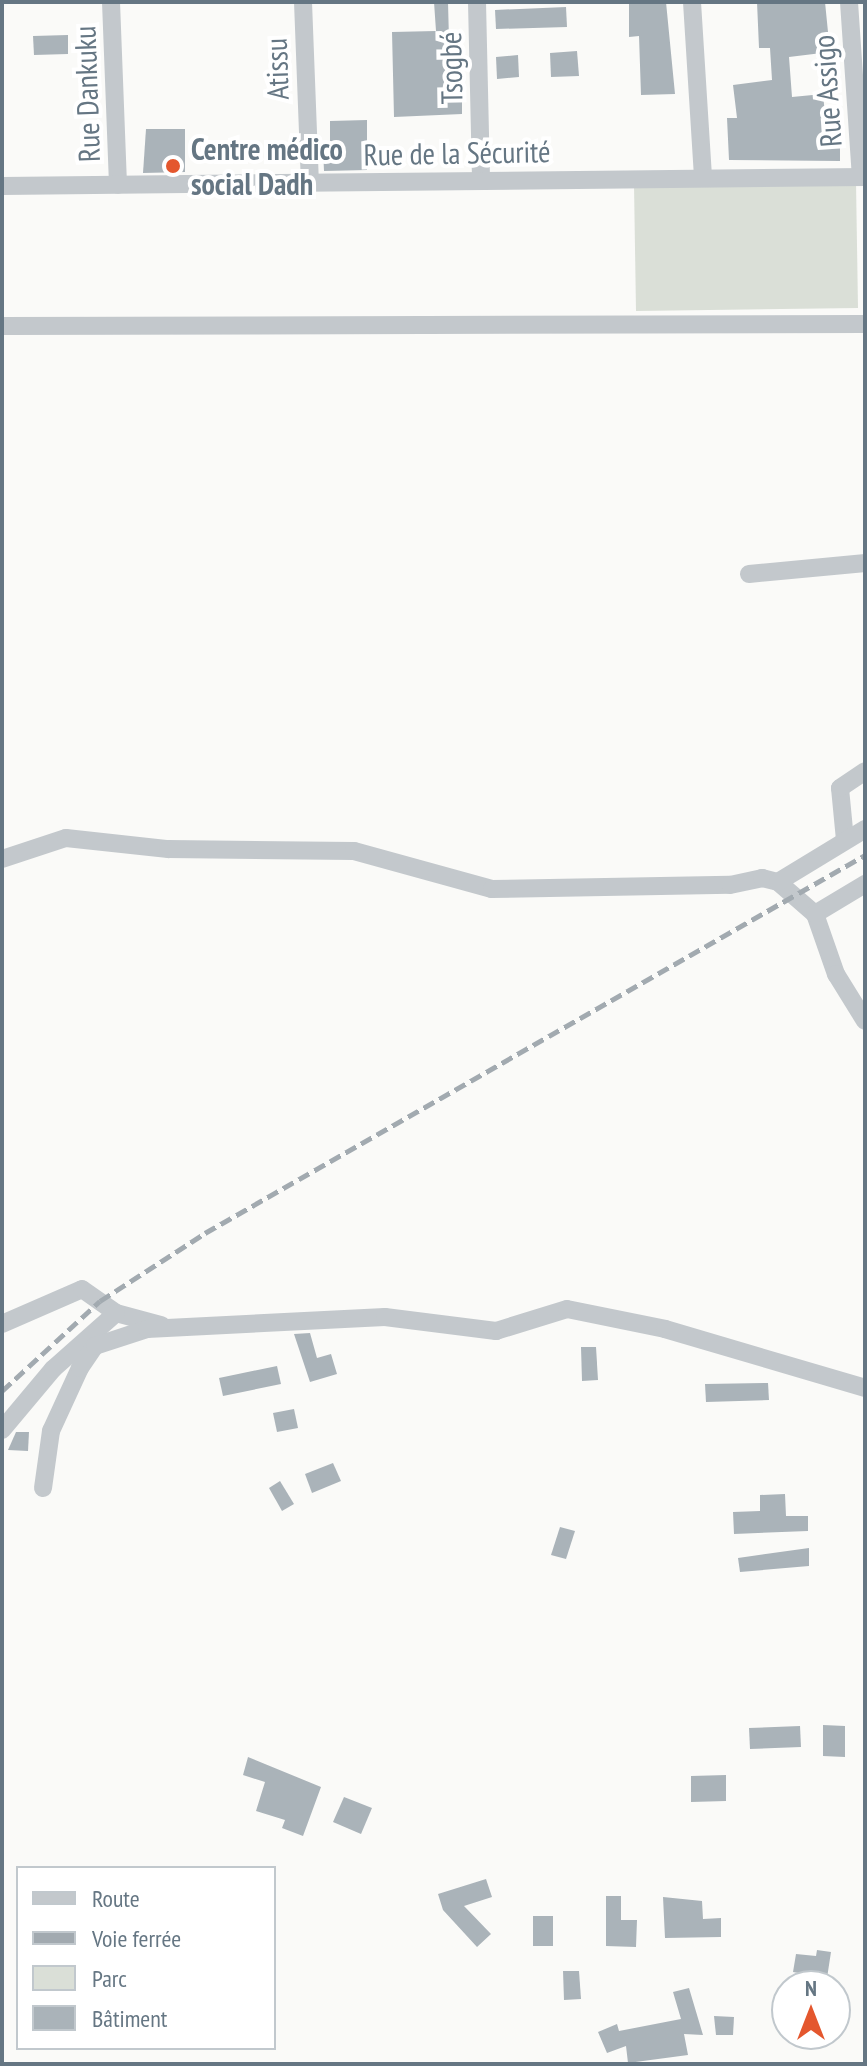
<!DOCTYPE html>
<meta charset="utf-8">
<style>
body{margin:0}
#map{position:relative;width:867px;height:2066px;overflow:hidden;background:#fafaf8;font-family:"PT Sans Narrow",sans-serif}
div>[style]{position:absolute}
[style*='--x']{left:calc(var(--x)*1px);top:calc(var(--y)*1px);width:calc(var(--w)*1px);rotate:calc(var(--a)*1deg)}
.green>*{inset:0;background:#dadfd7}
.building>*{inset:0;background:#aab3b9}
.minor>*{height:18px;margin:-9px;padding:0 9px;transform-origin:9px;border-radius:9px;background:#c3c8cc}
.rail>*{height:5px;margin-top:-2.5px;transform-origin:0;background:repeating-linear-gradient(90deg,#a2aab0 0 12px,transparent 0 18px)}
.dots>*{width:22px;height:22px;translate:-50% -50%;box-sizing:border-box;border:4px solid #fff;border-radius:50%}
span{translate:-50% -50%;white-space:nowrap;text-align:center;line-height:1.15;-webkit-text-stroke:8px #fff;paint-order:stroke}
.street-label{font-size:30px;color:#657683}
.poi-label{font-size:30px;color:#657683;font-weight:700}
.left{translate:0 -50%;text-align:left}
.frame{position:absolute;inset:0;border:4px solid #657683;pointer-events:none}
.legend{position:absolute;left:16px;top:1866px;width:260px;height:184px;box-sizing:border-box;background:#fff;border:2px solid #c1c8cd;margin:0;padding:10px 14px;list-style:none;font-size:24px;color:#657683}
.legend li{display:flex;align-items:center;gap:16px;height:40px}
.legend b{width:40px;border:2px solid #c1c8cd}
.north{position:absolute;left:771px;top:1970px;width:80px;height:80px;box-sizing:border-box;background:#fff;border:2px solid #c1c8cd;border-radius:50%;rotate:0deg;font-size:22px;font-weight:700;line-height:32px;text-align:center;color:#657683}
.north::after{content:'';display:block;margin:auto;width:28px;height:36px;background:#e4572e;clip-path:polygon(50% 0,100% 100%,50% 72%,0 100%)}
</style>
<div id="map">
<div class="green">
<div style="clip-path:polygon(856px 182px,858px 308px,636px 311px,634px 185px)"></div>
</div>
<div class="building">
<div style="clip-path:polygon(434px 2px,448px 2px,449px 40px,462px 40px,462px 114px,394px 117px,392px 32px,436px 31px)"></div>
<div style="clip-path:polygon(629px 2px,666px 2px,675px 94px,641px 95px,639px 36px,629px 37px)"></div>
<div style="clip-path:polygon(757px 2px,825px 2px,830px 52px,789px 57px,792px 97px,823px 94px,827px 134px,840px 134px,840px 161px,729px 160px,727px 118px,737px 118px,733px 85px,772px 80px,770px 48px,759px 48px)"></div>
<div style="clip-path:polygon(566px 7px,567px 27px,496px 29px,495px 10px)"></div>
<div style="clip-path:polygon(68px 35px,68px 54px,34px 55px,33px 36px)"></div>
<div style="clip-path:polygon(577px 51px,579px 76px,551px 77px,550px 53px)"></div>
<div style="clip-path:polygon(518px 55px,519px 77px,497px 79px,496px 57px)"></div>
<div style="clip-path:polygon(367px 120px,367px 170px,324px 171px,323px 149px,330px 149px,330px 121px)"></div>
<div style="clip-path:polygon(146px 129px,185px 129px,185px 172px,143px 173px)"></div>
<div style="clip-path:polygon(310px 1333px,317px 1358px,331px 1354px,337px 1374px,310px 1382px,294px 1334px)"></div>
<div style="clip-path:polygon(581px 1347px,596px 1347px,598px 1380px,582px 1381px)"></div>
<div style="clip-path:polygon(277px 1366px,281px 1384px,223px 1396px,219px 1378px)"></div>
<div style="clip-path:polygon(768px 1383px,769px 1400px,706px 1402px,705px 1384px)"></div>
<div style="clip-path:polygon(294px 1409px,298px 1428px,277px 1432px,273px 1413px)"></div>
<div style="clip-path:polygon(16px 1432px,29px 1432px,28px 1451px,8px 1450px)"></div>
<div style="clip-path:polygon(333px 1463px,341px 1481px,312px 1493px,305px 1474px)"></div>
<div style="clip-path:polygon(280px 1481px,294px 1504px,282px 1511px,269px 1488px)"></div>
<div style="clip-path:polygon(785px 1494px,786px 1516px,808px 1516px,808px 1531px,734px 1534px,733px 1512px,760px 1511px,760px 1495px)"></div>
<div style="clip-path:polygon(560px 1527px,575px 1531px,566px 1559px,551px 1555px)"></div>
<div style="clip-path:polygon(809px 1548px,809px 1566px,740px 1572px,738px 1558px)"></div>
<div style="clip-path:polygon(823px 1725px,845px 1726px,845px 1757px,823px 1756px)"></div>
<div style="clip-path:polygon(800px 1726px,801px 1747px,750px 1749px,749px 1728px)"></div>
<div style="clip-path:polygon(248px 1757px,321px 1787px,303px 1836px,282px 1828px,285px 1820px,256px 1811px,265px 1782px,243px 1775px)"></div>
<div style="clip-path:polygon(726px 1775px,726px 1801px,691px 1802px,691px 1776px)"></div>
<div style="clip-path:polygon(344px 1797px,372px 1808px,361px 1834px,333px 1822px)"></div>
<div style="clip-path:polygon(486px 1879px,492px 1897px,464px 1906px,491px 1934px,477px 1947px,443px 1910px,438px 1894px)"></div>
<div style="clip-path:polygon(606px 1896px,621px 1896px,621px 1920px,637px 1920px,636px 1947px,606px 1946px)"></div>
<div style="clip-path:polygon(663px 1897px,702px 1901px,703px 1919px,721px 1918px,721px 1937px,665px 1938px)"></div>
<div style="clip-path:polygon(533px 1916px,553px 1916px,553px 1946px,533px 1946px)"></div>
<div style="clip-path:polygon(817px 1950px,831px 1952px,827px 1978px,793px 1972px,796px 1954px,816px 1956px)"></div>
<div style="clip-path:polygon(563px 1971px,579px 1971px,581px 1999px,564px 2000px)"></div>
<div style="clip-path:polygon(689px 1988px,703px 2035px,684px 2034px,688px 2055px,628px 2063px,626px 2046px,607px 2053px,598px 2032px,617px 2024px,619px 2031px,681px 2019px,673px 1992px)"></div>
<div style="clip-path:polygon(714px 2016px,734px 2017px,733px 2035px,716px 2035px)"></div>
</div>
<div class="minor">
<div style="--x:111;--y:2;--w:183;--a:87.8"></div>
<div style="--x:303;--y:2;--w:181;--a:87.8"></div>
<div style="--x:477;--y:2;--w:179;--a:88.7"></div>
<div style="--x:692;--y:2;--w:176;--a:86.4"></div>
<div style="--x:849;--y:2;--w:175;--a:86.1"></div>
<div style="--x:2;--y:186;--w:863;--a:-0.6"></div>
<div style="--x:2;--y:326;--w:863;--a:-0.13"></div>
<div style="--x:749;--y:574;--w:117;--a:-5.4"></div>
<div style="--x:845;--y:840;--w:52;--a:-95.5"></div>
<div style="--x:840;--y:788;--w:30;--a:-34"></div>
<div style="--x:2;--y:859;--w:67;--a:-18.2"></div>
<div style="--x:66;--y:838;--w:103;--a:6.2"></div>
<div style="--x:168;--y:849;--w:186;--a:0.6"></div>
<div style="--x:354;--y:851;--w:143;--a:15.4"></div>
<div style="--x:492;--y:889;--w:238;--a:-1"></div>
<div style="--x:730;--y:885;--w:33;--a:-12"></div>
<div style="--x:762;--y:878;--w:16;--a:14"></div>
<div style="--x:778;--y:882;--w:49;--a:40.9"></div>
<div style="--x:815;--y:914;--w:64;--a:70.7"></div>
<div style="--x:836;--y:974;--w:55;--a:58.3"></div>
<div style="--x:778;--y:882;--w:102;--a:-31.3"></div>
<div style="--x:815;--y:914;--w:58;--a:-31"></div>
<div style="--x:2;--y:1324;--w:87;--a:-23.6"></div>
<div style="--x:82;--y:1289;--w:42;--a:35.2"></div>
<div style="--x:116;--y:1313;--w:47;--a:14.9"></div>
<div style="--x:2;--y:1430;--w:80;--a:-50.1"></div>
<div style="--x:53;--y:1369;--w:84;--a:-41.6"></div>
<div style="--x:43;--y:1488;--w:58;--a:-82"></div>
<div style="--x:51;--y:1431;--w:69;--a:-65.3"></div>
<div style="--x:80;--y:1368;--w:27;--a:-56"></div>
<div style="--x:95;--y:1346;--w:55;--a:-18.1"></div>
<div style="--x:147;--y:1329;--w:238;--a:-2.9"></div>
<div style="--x:385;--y:1317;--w:112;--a:7.2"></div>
<div style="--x:496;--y:1331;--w:74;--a:-17.2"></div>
<div style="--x:567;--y:1309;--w:100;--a:11.5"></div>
<div style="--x:665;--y:1329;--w:209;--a:16.4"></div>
</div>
<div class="rail">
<div style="--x:2;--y:1391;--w:133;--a:-42.6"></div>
<div style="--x:100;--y:1301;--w:125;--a:-32.9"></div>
<div style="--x:205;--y:1233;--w:761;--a:-29.8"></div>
</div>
<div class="dots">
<div style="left:173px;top:166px;background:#e4572e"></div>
</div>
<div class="street-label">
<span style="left:451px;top:68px;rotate:-91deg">Tsogbé</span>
<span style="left:277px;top:69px;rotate:-92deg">Atissu</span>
<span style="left:827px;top:91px;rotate:-94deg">Rue Assigo</span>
<span style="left:87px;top:94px;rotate:-92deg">Rue Dankuku</span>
<span style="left:457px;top:153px;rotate:-1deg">Rue de la Sécurité</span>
</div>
<div class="poi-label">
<span class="left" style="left:191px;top:166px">Centre médico<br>social Dadh</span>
</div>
<div class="frame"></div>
<ul class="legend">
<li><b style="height:10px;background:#c3c8cc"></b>Route</li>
<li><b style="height:10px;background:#a2aab0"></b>Voie ferrée</li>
<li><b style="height:22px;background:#dadfd7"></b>Parc</li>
<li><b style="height:22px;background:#aab3b9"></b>Bâtiment</li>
</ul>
<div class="north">N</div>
</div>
